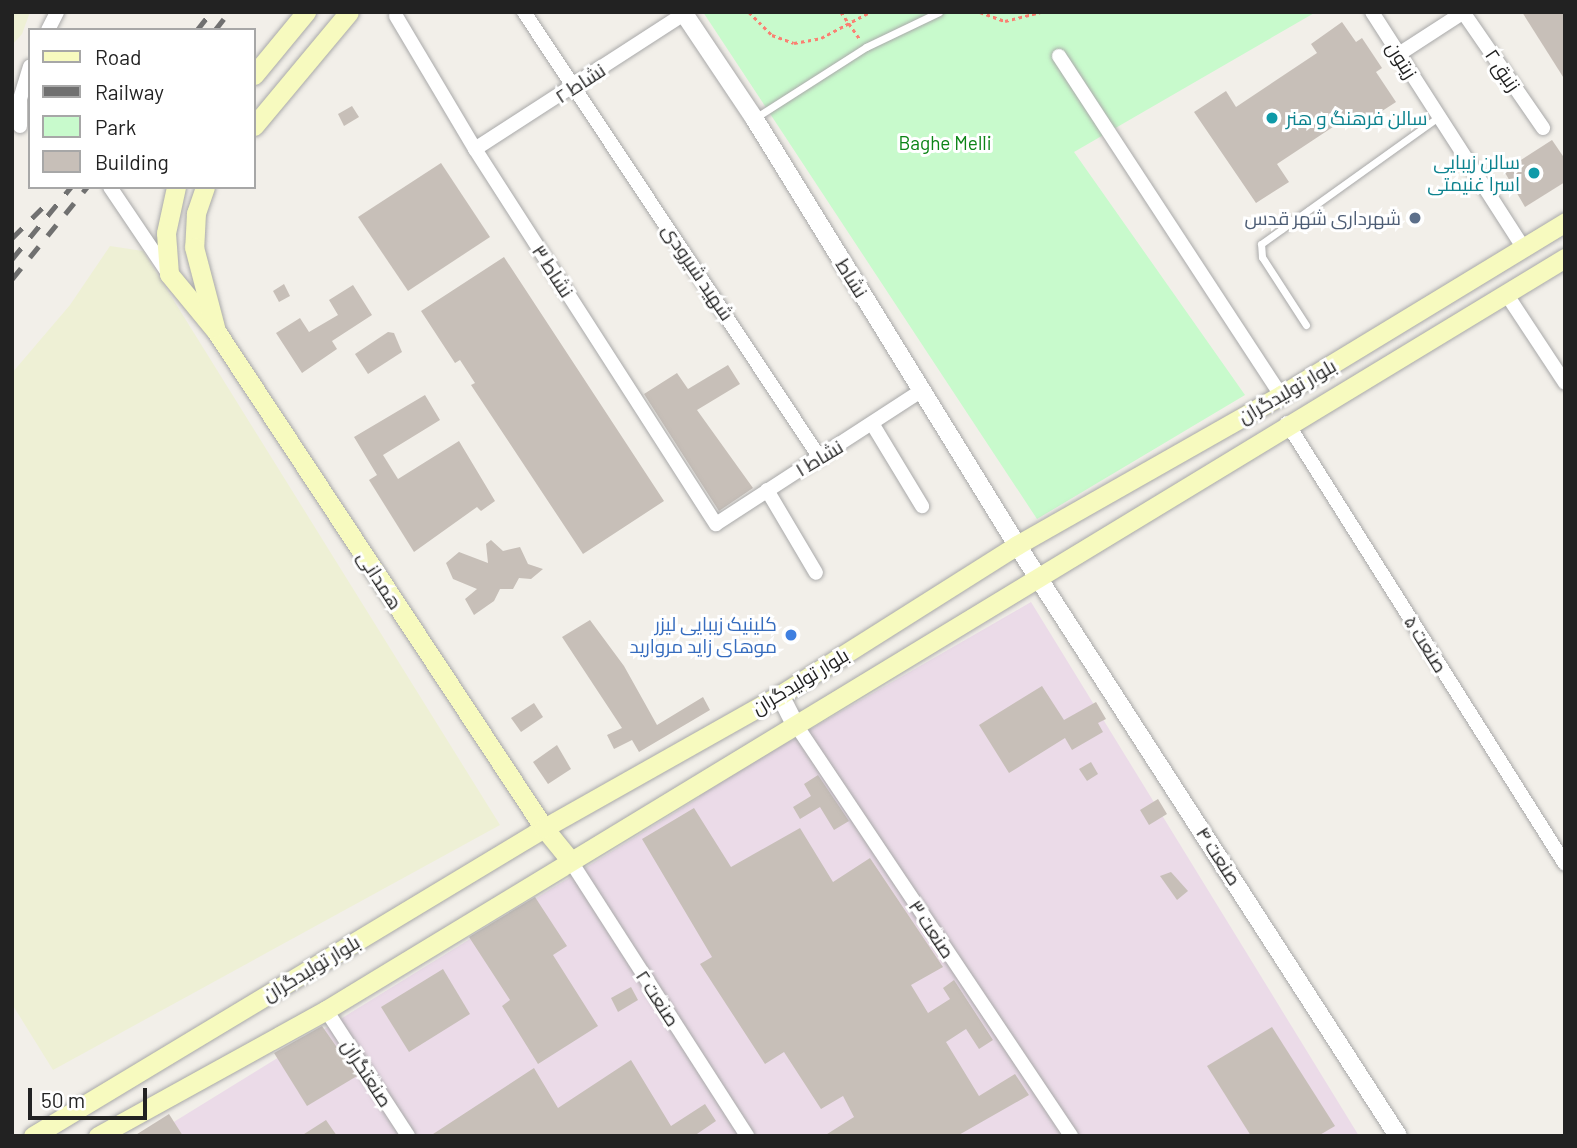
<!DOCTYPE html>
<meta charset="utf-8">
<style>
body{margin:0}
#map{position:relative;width:1577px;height:1148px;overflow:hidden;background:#f2efe9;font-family:Barlow,Cairo,sans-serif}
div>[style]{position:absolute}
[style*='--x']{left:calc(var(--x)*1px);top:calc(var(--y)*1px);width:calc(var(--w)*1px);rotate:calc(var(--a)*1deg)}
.industrial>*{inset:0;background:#ebdbe8}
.farmland>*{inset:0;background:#eef0d5}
.park>*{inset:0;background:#c8facc}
.building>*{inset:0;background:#c7bfb8}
.path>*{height:2.5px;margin-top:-1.25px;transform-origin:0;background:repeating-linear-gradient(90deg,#fa8072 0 3.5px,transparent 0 7px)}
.roads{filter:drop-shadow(0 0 2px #a9a9a9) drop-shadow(0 0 2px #a9a9a9)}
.service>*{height:7px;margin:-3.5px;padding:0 3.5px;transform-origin:3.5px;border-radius:3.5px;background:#fff}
.minor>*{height:14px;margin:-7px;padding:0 7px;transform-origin:7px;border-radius:7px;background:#fff}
.tertiary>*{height:18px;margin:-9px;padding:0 9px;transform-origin:9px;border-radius:9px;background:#fff}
.secondary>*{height:19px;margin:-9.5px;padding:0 9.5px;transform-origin:9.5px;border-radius:9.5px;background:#f7fabf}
.rail>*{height:4.5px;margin-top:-2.25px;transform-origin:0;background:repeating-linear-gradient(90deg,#707070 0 14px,transparent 0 28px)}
.dots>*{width:19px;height:19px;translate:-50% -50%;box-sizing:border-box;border:4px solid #fff;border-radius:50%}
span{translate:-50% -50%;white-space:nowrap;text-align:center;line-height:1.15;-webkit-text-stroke:6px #fff;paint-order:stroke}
.street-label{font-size:19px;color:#222}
.culture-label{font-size:19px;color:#0d838f}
.left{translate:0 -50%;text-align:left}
.right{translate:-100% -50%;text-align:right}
.park-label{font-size:19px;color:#0c8416}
.service-label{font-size:19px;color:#4e5e75}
.shop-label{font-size:19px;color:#366cbe}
.frame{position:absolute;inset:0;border:14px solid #222;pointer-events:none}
.legend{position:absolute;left:28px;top:28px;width:228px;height:161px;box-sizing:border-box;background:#fff;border:2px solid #a7a7a7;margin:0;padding:9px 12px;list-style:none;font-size:21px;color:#222}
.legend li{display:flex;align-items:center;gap:14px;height:35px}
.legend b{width:35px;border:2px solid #a7a7a7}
.scale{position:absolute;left:28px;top:1088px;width:119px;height:32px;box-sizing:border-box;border:4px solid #222;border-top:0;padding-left:9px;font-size:21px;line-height:24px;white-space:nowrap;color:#222;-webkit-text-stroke:5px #fff;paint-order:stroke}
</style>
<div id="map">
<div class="industrial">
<div style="clip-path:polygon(1031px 602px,1359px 1136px,151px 1136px,700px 797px,698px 794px)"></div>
</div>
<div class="farmland">
<div style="clip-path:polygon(12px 12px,30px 12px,22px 34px,12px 45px)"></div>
<div style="clip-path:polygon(110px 246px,143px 251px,500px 825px,53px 1070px,12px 1004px,12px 373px,70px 305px)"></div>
</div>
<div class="park">
<div style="clip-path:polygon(703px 12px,1316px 12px,1074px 152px,1245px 395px,1037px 519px)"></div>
</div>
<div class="building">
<div style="clip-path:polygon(1522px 12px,1565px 12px,1565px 80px)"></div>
<div style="clip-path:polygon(1342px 22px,1356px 42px,1362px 38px,1382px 68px,1376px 72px,1396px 102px,1362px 124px,1354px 113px,1277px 164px,1289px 182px,1256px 203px,1194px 112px,1226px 91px,1236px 107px,1317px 53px,1311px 44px)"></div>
<div style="clip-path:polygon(352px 106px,359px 117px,344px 126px,338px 114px)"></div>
<div style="clip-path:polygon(1552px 140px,1565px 159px,1565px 182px,1525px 207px,1504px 171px)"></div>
<div style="clip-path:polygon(441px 163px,490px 237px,408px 291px,358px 217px)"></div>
<div style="clip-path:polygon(504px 257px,664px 501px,583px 554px,471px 385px,475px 383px,460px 360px,455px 363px,421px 311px)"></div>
<div style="clip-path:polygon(284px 284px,290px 296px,279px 302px,273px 291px)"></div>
<div style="clip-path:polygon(353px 285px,372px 315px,332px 341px,337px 349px,302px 373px,276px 333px,300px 318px,309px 332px,338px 315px,329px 300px)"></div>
<div style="clip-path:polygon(388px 332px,394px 333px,402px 352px,368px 374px,355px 354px)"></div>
<div style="clip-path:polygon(728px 365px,740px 384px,697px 410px,753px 488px,719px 511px,644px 394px,677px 373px,688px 389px)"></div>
<div style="clip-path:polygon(425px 395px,440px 420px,383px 455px,398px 479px,459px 441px,495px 501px,481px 511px,477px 507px,414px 552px,369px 480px,377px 475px,354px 437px)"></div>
<div style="clip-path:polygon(491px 540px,503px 551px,520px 547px,528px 564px,543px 569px,531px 579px,519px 578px,513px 589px,500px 589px,494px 601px,474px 615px,465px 599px,477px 589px,453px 579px,446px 563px,459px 552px,488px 563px,486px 544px)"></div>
<div style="clip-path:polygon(590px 620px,624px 666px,657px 725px,703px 697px,710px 710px,639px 752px,632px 740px,614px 749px,607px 735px,622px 728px,562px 637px)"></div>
<div style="clip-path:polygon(1042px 686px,1064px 720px,1096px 702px,1106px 719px,1098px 723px,1103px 732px,1072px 750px,1065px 738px,1009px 773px,979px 725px)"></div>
<div style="clip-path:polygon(534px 703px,543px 717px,521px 732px,511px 718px)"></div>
<div style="clip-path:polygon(557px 745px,571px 769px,548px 784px,533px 762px)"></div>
<div style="clip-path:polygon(1091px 762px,1098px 774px,1087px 781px,1079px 769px)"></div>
<div style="clip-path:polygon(818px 775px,849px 821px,834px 830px,820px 807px,800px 819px,793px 807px,811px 796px,804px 784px)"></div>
<div style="clip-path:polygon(1158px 799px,1167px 814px,1149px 825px,1140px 810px)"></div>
<div style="clip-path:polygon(694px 808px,731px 867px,800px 828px,833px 882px,870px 858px,943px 967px,911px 985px,928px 1013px,950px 999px,943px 988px,954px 980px,993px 1040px,979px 1049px,966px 1029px,946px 1042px,979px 1096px,1015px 1074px,1029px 1095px,957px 1136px,824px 1136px,854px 1117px,843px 1096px,821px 1109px,784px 1052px,765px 1064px,700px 964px,712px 957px,642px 839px)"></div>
<div style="clip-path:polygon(1171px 872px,1188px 891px,1177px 900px,1160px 876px)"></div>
<div style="clip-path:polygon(535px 897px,567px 946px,553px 955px,598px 1026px,538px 1064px,502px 1006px,510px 1000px,469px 937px)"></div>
<div style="clip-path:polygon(443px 969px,470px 1014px,409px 1052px,381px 1007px)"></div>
<div style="clip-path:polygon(631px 987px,638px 1000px,618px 1012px,611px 998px)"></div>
<div style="clip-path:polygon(322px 1026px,357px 1076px,307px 1106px,274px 1053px)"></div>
<div style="clip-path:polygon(1272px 1027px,1335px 1126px,1318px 1136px,1251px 1136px,1207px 1066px)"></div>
<div style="clip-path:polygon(631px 1060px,671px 1126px,705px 1104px,716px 1121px,694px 1136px,430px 1136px,534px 1068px,558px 1108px)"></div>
<div style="clip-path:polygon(169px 1114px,183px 1136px,134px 1136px)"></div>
<div style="clip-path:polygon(326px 1120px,337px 1136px,301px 1136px)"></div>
</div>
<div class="path">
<div style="--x:749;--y:12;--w:33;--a:45"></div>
<div style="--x:772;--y:35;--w:23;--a:20"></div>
<div style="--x:794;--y:43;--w:27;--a:-10"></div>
<div style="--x:821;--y:38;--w:55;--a:-28"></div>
<div style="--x:841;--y:12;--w:32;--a:55"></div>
<div style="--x:980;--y:12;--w:27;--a:20"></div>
<div style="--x:1005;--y:21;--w:36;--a:-14"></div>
</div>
<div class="roads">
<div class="service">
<div style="--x:755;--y:118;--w:132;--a:-32.6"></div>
<div style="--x:866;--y:47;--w:81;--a:-25.6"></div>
<div style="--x:1306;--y:325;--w:81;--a:-122.9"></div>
<div style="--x:1262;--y:257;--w:13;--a:-94"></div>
<div style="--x:1261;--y:244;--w:216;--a:-35.6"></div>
</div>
<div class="minor">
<div style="--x:524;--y:12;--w:535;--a:56.43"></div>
<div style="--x:1372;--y:12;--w:282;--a:57.3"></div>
<div style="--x:1463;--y:12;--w:141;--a:55.4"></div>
<div style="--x:396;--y:16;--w:155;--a:59.3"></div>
<div style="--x:475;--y:149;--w:446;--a:57.3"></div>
<div style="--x:716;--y:524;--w:244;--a:-33"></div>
<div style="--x:48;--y:30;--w:20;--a:-63"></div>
<div style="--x:1399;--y:54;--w:77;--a:-32.9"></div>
<div style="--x:1059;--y:56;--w:405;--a:56.8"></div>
<div style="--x:20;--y:126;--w:27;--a:-90"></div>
<div style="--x:20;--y:99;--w:34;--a:-73"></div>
<div style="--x:475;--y:149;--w:249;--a:-32.9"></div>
<div style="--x:110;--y:187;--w:104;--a:56"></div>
<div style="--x:1507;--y:295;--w:105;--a:56.6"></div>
<div style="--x:1287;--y:423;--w:521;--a:57.77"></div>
<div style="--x:873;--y:425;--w:95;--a:58.8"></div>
<div style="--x:767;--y:490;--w:96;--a:59.4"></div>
<div style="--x:794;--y:722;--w:498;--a:56.2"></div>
<div style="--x:570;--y:860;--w:328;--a:57.3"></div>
<div style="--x:326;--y:1010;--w:150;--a:56.9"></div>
</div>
<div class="tertiary">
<div style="--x:683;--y:12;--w:128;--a:56.2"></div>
<div style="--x:754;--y:118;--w:501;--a:58.37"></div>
<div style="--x:1017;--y:545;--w:703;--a:57.19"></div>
<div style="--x:780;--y:695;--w:30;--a:63"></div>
</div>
<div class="secondary">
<div style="--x:254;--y:75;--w:82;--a:-50.5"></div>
<div style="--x:254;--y:126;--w:148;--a:-50.2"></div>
<div style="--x:176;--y:187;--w:47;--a:102.3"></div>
<div style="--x:166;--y:233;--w:41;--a:85.8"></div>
<div style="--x:169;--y:274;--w:74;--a:50.5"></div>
<div style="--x:216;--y:331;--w:595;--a:56.58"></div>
<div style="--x:544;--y:828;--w:41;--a:50.9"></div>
<div style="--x:205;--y:187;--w:28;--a:109"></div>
<div style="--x:196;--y:213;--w:34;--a:93"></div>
<div style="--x:194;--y:247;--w:83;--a:75.3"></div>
<div style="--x:33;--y:1136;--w:597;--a:-31.08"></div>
<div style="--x:544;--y:828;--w:271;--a:-29.4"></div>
<div style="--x:780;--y:695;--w:280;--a:-32.3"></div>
<div style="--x:1017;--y:545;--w:304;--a:-29.6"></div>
<div style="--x:1281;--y:395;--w:333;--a:-31.3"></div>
<div style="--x:98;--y:1136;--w:260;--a:-28.9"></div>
<div style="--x:326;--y:1010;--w:1449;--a:-31.26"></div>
</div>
</div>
<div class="rail">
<div style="--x:197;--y:30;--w:23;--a:-52"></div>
<div style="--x:215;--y:30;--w:23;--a:-52"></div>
<div style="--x:12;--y:238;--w:49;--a:-45"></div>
<div style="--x:12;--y:259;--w:93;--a:-50.7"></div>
<div style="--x:12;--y:279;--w:119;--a:-50.8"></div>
</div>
<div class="dots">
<div style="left:1272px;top:118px;background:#0f9aa8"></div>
<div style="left:1534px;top:173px;background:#0f9aa8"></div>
<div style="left:1415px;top:218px;background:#5c6f8a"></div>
<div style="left:791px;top:635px;background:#3f7fe0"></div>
</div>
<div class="street-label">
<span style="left:1402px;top:60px;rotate:58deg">زیتون</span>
<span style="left:1503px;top:70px;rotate:56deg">زنبق ۲</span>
<span style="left:580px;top:83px;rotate:-33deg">نشاط ۲</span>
<span style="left:553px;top:271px;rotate:57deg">نشاط ۳</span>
<span style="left:698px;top:272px;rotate:56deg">شهید شیرودی</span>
<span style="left:852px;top:278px;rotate:58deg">نشاط</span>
<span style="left:1287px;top:391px;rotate:-30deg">بلوار تولیدگران</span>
<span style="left:819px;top:458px;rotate:-31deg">نشاط ۱</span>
<span style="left:380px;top:580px;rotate:57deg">همدانی</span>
<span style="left:1426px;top:644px;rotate:58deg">صنعت ۵</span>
<span style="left:800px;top:681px;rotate:-31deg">بلوار تولیدگران</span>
<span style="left:1219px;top:856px;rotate:57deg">صنعت ۴</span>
<span style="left:932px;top:929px;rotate:56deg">صنعت ۳</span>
<span style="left:311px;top:968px;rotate:-31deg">بلوار تولیدگران</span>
<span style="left:658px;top:998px;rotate:57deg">صنعت ۲</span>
<span style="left:367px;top:1073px;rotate:57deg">صنعتگران</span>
</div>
<div class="culture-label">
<span class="left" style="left:1286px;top:118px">سالن فرهنگ و هنر</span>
<span class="right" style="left:1520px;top:173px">سالن زیبایی<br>اسرا غنیمتی</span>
</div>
<div class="park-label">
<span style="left:945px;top:143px">Baghe Melli</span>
</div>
<div class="service-label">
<span class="right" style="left:1401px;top:218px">شهرداری شهر قدس</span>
</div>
<div class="shop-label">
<span class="right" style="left:777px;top:635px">کلینیک زیبایی لیزر<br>موهای زاید مروارید</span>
</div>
<div class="frame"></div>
<ul class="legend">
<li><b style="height:9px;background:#f7fabf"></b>Road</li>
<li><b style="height:9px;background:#707070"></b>Railway</li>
<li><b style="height:19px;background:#c8facc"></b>Park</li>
<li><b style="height:19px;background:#c7bfb8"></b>Building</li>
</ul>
<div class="scale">50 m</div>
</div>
